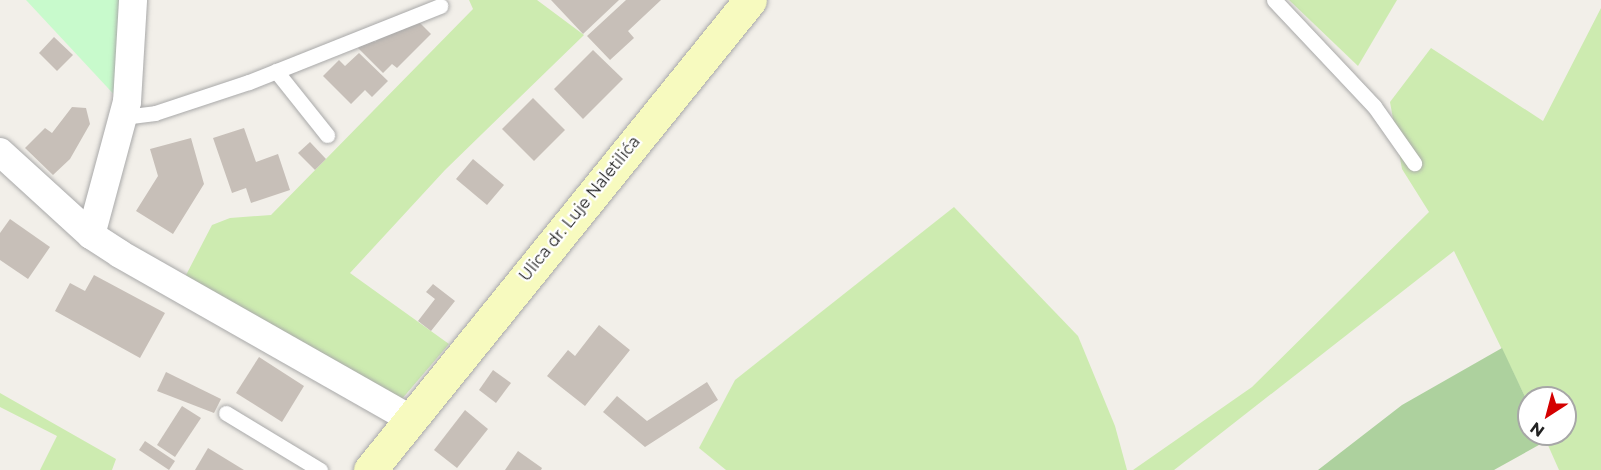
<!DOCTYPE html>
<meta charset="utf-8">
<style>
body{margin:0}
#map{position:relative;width:1601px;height:470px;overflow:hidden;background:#f2efe9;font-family:Montserrat,sans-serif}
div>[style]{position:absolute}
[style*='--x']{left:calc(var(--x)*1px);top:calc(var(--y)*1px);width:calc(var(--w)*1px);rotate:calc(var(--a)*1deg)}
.grass>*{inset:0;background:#cdebb0}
.forest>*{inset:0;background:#add19e}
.park>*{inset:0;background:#c8facc}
.building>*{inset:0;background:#c7bfb8}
.roads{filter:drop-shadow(0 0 2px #a9a9a9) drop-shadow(0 0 2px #a9a9a9)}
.lane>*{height:15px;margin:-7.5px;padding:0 7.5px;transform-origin:7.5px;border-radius:7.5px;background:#fff}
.street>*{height:28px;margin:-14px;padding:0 14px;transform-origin:14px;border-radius:14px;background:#fff}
.secondary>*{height:33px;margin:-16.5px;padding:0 16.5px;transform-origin:16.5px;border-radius:16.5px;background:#f7fabf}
span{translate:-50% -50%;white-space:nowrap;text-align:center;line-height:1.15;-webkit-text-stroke:4.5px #fff;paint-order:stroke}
.street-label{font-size:16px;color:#222}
.north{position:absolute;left:1517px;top:386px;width:60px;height:60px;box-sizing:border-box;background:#fff;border:2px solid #a7a7a7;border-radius:50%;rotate:216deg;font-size:16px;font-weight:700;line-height:24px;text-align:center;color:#222}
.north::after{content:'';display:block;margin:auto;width:21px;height:27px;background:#d40000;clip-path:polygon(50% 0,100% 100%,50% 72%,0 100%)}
</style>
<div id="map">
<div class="grass">
<div style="clip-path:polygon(469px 0,537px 0,584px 35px,445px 170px,350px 273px,449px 344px,401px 400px,185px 277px,212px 225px,230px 218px,271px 215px,473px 9px)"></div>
<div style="clip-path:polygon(1289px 0,1397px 0,1358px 66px)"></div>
<div style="clip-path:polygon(1601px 8px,1601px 470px,1559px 470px,1543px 434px,1565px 434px,1565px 398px,1529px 398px,1529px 405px,1454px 251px,1174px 470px,1133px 470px,1252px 387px,1429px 212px,1402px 169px,1390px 102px,1431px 48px,1543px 121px)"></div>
<div style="clip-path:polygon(954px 207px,1078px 336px,1115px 426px,1127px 470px,726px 470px,699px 448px,735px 380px)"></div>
<div style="clip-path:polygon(0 393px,116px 459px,112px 470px,40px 470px,57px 436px,0 407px)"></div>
</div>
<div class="forest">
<div style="clip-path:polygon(1502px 348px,1529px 405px,1529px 434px,1543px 434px,1546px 441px,1494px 470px,1318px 470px,1402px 405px)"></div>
</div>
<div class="park">
<div style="clip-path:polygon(26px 0,123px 0,120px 101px)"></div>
</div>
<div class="building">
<div style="clip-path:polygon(551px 0,619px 0,583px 34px)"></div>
<div style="clip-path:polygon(626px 0,661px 0,628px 31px,634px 38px,610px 60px,587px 36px)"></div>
<div style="clip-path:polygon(415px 18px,431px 34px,397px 68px,392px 64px,383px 73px,358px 48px,370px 36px,375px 42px,389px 28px,398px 26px,402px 30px)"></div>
<div style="clip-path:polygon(54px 37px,73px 55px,57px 71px,39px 53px)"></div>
<div style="clip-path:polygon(593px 50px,623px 79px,583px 119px,554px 89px)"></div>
<div style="clip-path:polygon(359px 53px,388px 81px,372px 97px,365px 90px,351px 104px,323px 76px,339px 60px,345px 66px)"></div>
<div style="clip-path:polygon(533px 98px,565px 130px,534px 161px,502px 129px)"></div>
<div style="clip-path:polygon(72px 107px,86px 108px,90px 124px,70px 159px,53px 175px,25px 148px,45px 128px,52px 133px)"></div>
<div style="clip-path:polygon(244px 128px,256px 162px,278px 154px,290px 190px,251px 203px,246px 188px,232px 193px,213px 138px)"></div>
<div style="clip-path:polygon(191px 138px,204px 184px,173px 234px,136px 211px,158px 176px,150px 149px)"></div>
<div style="clip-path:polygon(310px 142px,326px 159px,315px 170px,298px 153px)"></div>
<div style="clip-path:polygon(473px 159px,504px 185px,487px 205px,456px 179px)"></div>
<div style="clip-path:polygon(10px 219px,50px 247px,28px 279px,0 260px,0 233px)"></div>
<div style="clip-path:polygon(94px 275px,165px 313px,140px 358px,55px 311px,70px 283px,85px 291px)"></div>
<div style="clip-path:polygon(433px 284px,455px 301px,431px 331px,418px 321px,435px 299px,426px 292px)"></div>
<div style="clip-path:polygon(599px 325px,630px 350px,585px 406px,547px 376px,568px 350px,575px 356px)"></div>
<div style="clip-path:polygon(259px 357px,304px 386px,282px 422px,236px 393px)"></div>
<div style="clip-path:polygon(493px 370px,511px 383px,496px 403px,479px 390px)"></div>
<div style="clip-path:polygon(166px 372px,221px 399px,214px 413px,157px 391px)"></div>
<div style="clip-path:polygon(707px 382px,718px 400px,645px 447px,603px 412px,617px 396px,647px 421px)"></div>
<div style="clip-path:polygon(182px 406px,201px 418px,175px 457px,157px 445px)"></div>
<div style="clip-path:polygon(465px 410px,488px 429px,457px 468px,434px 450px)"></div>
<div style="clip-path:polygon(145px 441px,175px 461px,169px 470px,139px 450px)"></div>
<div style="clip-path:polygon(208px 448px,244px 470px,195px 470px)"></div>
<div style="clip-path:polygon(518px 451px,542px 468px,541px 470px,505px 470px)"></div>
</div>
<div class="roads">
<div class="lane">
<div style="--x:1274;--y:0;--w:146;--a:46.7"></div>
<div style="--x:1374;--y:106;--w:70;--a:54.9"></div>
<div style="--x:276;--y:71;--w:82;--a:51.4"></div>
<div style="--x:123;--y:117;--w:32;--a:-7"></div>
<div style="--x:155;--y:113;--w:99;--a:-18.3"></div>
<div style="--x:249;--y:82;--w:206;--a:-21.7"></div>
<div style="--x:226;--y:413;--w:110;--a:31.2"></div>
</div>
<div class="street">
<div style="--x:0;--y:152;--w:123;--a:42.4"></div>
<div style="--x:91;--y:235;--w:35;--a:33"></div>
<div style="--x:120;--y:254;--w:335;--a:29.6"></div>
<div style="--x:91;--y:235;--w:138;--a:-74.9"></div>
<div style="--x:127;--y:102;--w:102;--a:-86.6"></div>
</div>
<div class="secondary">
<div style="--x:370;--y:470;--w:604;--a:-51.04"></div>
</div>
</div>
<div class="street-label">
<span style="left:580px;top:209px;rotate:-51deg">Ulica dr. Luje Naletilića</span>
</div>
<div class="north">N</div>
</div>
